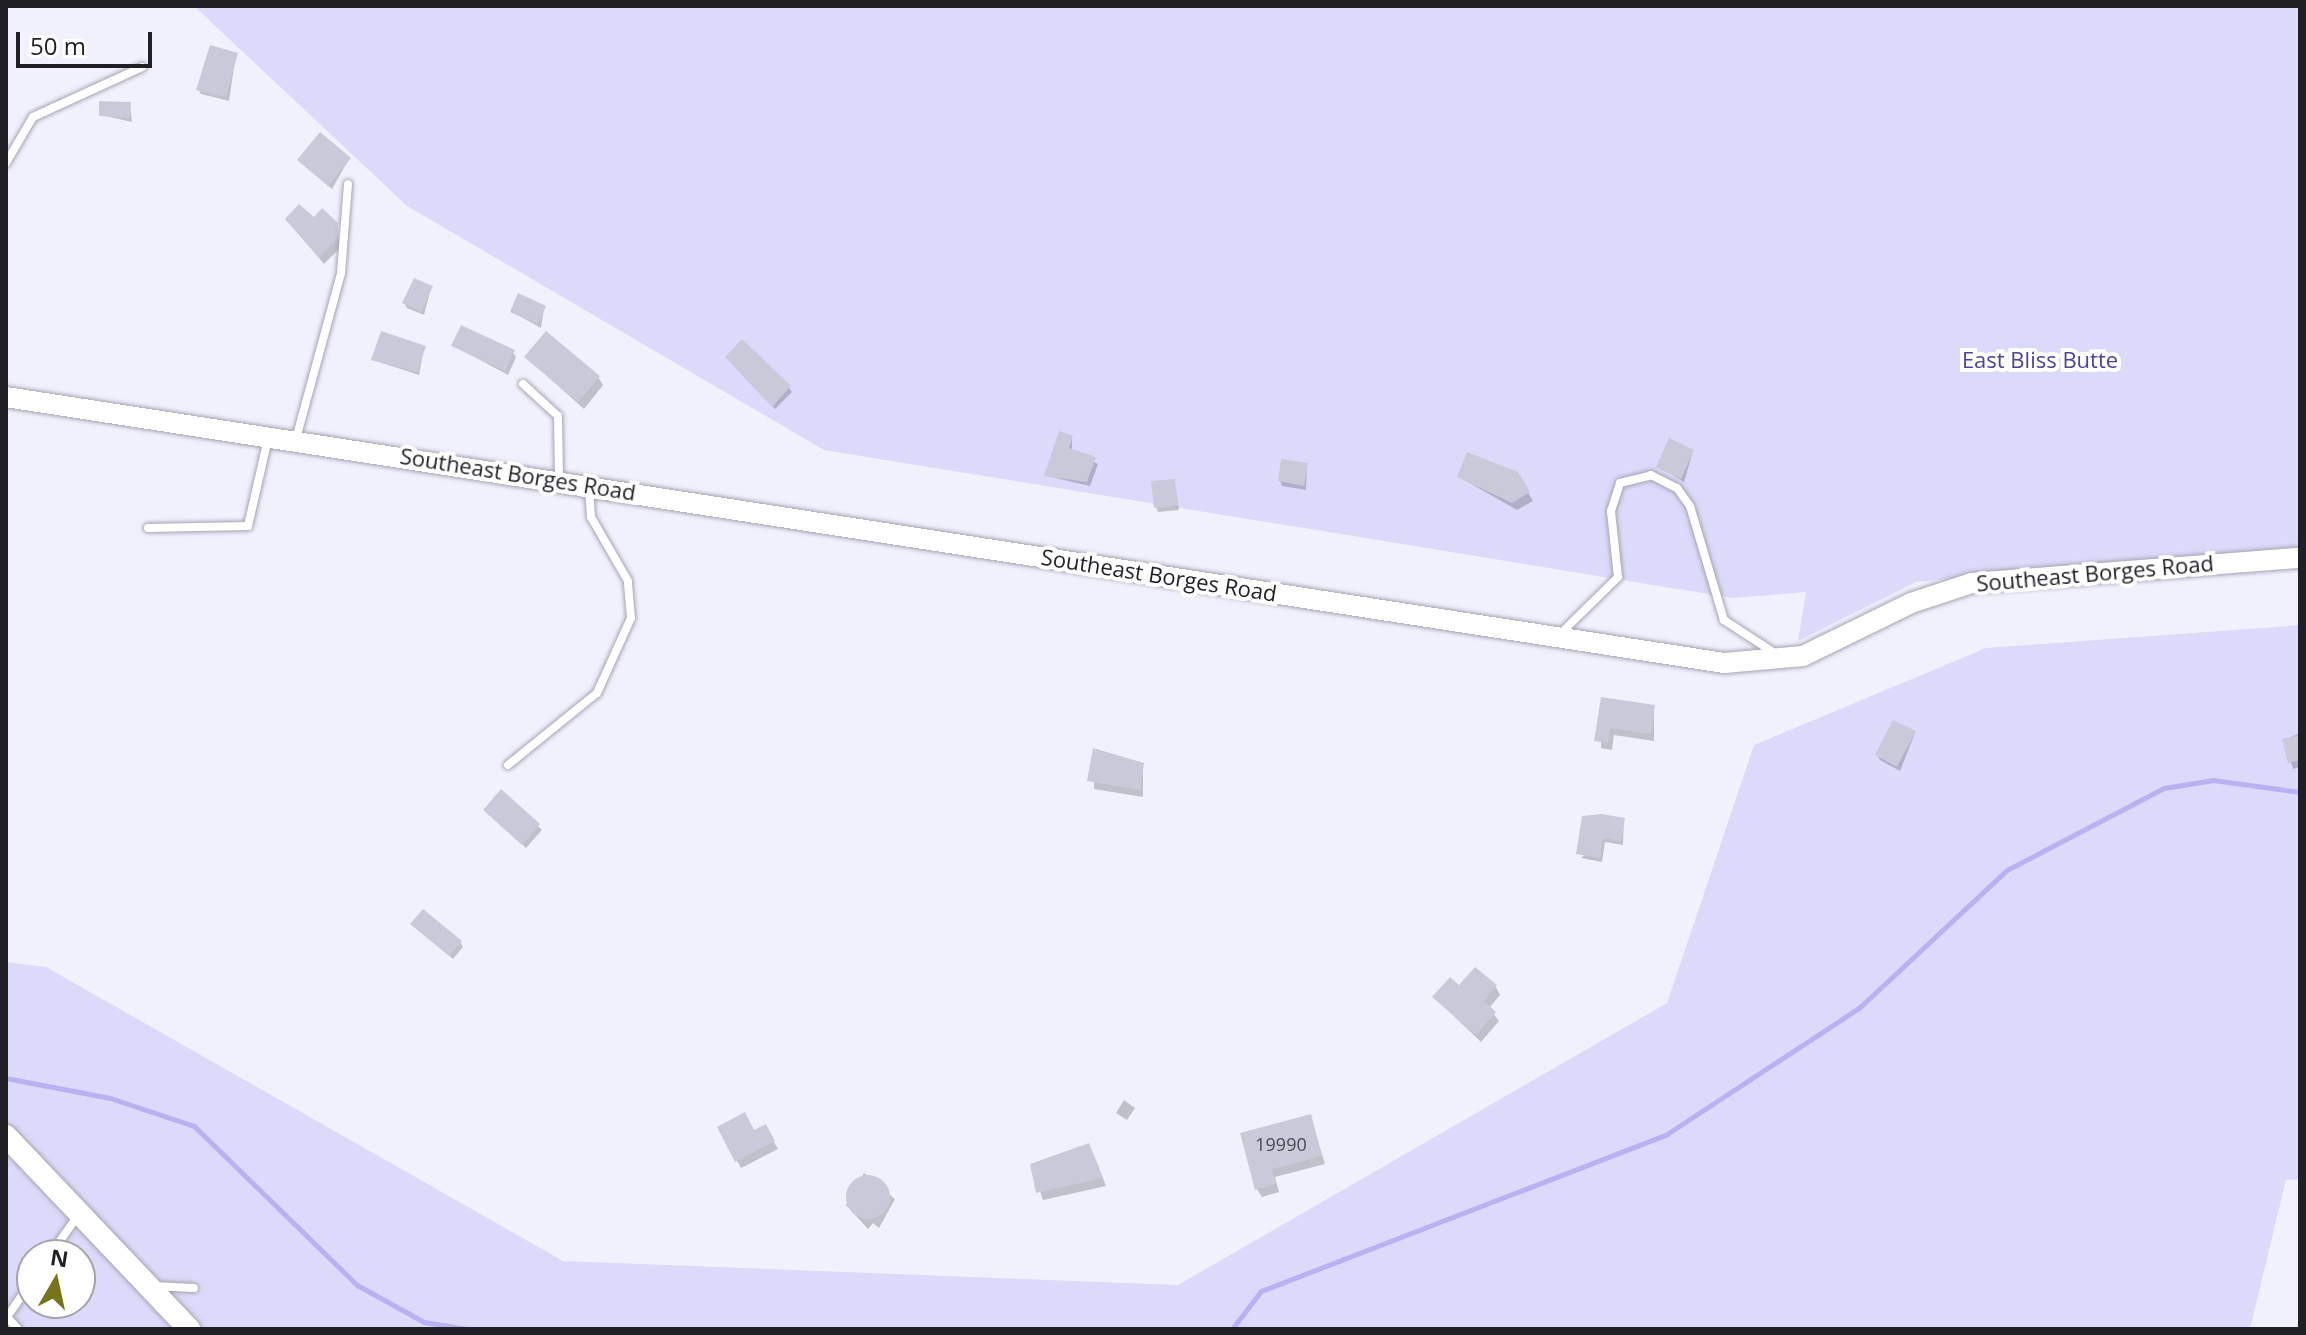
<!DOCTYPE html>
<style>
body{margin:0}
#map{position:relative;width:2306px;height:1335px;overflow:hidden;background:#f1f1fe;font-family:"Open Sans",sans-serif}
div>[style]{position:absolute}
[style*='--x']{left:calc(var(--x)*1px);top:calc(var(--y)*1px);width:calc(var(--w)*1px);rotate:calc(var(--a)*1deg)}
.green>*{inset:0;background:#dcdafa}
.shadow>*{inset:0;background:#0003}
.stream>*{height:5px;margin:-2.5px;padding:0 2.5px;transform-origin:2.5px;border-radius:2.5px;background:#b8b2f3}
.building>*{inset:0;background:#cac9d9}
.round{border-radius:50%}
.roads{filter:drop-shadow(0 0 2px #a5a4b3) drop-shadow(0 0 2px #a5a4b3)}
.service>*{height:8px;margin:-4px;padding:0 4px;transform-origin:4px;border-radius:4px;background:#fff}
.tertiary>*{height:20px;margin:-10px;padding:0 10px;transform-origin:10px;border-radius:10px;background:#fff}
.secondary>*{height:22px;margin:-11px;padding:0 11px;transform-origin:11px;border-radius:11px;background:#fff}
span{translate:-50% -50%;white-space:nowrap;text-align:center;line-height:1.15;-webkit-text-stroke:8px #fff;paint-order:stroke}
.number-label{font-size:18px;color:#4a4a52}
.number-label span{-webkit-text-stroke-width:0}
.park-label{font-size:22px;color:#53409d}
.street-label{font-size:22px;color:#1f1f25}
.frame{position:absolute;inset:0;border:8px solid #1f1f25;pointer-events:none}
.north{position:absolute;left:16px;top:1239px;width:80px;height:80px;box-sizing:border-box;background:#fff;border:2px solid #a5a5a8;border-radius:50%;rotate:9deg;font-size:22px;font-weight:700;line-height:32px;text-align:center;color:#1f1f25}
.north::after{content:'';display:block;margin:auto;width:28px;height:36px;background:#76751a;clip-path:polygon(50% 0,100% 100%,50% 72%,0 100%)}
.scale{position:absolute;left:16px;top:32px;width:136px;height:36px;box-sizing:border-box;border:4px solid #1f1f25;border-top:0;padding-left:10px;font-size:24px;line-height:28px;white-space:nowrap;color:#1f1f25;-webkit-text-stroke:6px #fff;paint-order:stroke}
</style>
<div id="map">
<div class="green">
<div style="clip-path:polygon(194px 6px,2300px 6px,2300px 547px,1916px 582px,1798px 641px,1806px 592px,1733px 598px,824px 450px,407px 206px)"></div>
<div style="clip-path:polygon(evenodd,2300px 625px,2300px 1179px,2286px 1180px,2250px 1329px,6px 1329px,6px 962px,46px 967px,563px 1261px,1178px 1285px,1667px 1003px,1754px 745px,1986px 648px,2300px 625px,32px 1255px,80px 1255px,80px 1303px,32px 1303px,32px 1255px)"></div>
</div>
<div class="shadow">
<div style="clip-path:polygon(236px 54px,229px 101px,201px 94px,198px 89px)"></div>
<div style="clip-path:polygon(130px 104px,132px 122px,101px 115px)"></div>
<div style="clip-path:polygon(349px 159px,332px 189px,299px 160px)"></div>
<div style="clip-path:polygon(287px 219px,336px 224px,340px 248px,324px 264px)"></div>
<div style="clip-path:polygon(431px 288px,424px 315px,407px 308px,404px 303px)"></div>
<div style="clip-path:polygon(544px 307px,541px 328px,512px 312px)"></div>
<div style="clip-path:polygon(454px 346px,513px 352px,516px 357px,508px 375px)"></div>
<div style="clip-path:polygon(424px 348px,419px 375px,373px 360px)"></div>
<div style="clip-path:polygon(527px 358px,598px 377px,603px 385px,584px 409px)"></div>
<div style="clip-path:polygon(730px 361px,789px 388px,792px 392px,775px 409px)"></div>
<div style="clip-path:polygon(1072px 438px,1072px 451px,1098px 464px,1090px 486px,1047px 476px)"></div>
<div style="clip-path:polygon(1693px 451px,1684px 482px,1659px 467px)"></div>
<div style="clip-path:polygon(1307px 465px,1306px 490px,1282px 486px,1280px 481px)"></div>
<div style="clip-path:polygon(1517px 474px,1533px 501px,1517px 510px,1459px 477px)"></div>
<div style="clip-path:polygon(1174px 481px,1179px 510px,1158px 512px,1156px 507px)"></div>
<div style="clip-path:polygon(1603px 699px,1654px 707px,1654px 741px,1614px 735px,1612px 750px,1601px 748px)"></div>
<div style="clip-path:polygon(1915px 733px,1900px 771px,1880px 760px,1877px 755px)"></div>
<div style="clip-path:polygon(2300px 733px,2300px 767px,2293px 769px,2284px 740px)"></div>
<div style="clip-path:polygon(1095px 750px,1143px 765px,1143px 797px,1094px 789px)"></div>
<div style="clip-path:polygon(501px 792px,542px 830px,526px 848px,486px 810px)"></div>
<div style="clip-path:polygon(1624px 820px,1623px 845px,1605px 842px,1602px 862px,1581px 858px)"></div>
<div style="clip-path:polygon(413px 924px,460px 942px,463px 947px,453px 959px)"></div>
<div style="clip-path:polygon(1460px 987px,1496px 987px,1500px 995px,1489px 1008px,1499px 1021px,1481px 1042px,1435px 998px)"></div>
<div style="clip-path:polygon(1124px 1100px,1135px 1108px,1127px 1120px,1116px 1113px)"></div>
<div style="clip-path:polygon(1310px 1116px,1325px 1164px,1275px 1177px,1279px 1192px,1262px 1197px,1257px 1189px)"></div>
<div style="clip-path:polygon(765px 1127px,778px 1149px,741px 1168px,720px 1128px,754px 1133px)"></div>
<div style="clip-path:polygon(1093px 1153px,1106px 1186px,1043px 1200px,1032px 1166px)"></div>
<div style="clip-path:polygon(864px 1173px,895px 1199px,879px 1228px,873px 1223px,868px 1229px,846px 1205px)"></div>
</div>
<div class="stream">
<div style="--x:6;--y:1078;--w:106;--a:10.9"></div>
<div style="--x:110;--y:1098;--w:89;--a:18.4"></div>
<div style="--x:194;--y:1126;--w:228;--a:44.3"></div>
<div style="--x:357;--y:1285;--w:77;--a:28.9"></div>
<div style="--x:424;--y:1322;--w:44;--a:9.2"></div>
<div style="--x:1232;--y:1329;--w:48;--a:-52.7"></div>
<div style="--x:1261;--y:1291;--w:435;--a:-21.1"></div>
<div style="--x:1667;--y:1134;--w:231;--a:-33.3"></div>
<div style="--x:1860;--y:1007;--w:201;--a:-43"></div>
<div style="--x:2007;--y:870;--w:177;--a:-27.6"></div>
<div style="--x:2164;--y:788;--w:50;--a:-9.3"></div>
<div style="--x:2213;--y:780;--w:88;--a:7.9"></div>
</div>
<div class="building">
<div style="clip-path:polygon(210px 45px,238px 53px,226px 97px,196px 90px)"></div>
<div style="clip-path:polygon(99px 101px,131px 102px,130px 118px,99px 116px)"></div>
<div style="clip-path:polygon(320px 132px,351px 158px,328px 186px,297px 160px)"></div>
<div style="clip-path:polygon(299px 204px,314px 217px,322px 208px,338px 223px,337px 239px,319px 258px,285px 219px)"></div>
<div style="clip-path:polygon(414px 278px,433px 286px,421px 312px,402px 303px)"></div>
<div style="clip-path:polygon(518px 293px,546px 306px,538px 324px,510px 312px)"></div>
<div style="clip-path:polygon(461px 325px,515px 350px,505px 371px,451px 346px)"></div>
<div style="clip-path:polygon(381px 331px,426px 346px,417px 372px,371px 360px)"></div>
<div style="clip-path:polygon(546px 331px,600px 376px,578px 402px,524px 357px)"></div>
<div style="clip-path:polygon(742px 339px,791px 386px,772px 407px,725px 357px)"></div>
<div style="clip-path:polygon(1059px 431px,1073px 436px,1069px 448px,1096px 457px,1087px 482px,1044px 476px)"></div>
<div style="clip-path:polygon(1669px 438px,1694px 450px,1681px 479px,1656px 467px)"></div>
<div style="clip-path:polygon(1467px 452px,1518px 472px,1530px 492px,1512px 503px,1457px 477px)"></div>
<div style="clip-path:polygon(1281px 459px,1308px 463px,1304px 486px,1278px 481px)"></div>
<div style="clip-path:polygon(1175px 479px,1178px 506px,1154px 508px,1151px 481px)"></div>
<div style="clip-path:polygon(1601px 697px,1655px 705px,1651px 734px,1610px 728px,1608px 743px,1594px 741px)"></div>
<div style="clip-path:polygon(1893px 720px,1916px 731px,1897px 767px,1875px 755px)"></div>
<div style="clip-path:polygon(2300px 735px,2300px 760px,2288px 763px,2282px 739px)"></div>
<div style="clip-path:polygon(1093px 748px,1144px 763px,1140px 790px,1087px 781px)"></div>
<div style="clip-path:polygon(501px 789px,540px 824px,522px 845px,483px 810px)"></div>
<div style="clip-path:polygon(1602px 814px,1625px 818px,1621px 841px,1603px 838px,1600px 858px,1576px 854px,1582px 816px)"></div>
<div style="clip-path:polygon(423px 909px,462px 941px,449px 956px,410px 924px)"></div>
<div style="clip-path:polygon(1475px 967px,1497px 985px,1484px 1001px,1496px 1012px,1476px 1035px,1432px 997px,1450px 977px,1459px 985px)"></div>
<div style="clip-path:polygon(745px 1112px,754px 1130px,766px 1124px,775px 1141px,735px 1162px,717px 1127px)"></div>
<div style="clip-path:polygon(1311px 1114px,1322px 1156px,1272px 1169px,1276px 1184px,1255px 1190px,1240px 1133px)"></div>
<div style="clip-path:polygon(1089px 1143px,1103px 1178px,1036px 1193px,1030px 1164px)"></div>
<div class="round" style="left:846px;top:1175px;width:44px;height:44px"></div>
</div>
<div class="roads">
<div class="service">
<div style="--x:6;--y:163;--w:53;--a:-59.6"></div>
<div style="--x:33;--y:117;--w:120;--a:-24.6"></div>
<div style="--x:523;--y:384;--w:47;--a:42.4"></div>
<div style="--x:558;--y:416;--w:64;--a:89.1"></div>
<div style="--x:296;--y:439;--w:172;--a:-74.8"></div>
<div style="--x:341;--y:273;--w:89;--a:-85.5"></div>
<div style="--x:148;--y:528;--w:100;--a:-1.1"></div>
<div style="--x:248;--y:526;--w:89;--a:-77.1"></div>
<div style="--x:1559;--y:635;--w:83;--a:-44.5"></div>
<div style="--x:1618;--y:577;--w:66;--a:-96.1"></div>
<div style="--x:1611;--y:511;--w:29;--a:-72"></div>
<div style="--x:1620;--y:483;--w:32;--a:-14"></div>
<div style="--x:1651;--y:475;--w:29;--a:27"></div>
<div style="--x:1677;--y:488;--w:22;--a:54"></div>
<div style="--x:1690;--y:506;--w:119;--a:73.4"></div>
<div style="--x:1724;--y:620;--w:62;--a:33.2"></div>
<div style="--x:508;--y:765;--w:114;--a:-39"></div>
<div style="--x:597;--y:693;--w:82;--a:-65.6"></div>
<div style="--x:631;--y:618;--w:37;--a:-95"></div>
<div style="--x:628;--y:581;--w:74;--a:-120"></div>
<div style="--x:591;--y:517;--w:28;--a:-94"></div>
<div style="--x:50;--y:1255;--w:50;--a:-54.7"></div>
<div style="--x:153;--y:1286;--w:41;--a:2.8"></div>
<div style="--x:18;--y:1329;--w:16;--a:-133"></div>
<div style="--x:7;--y:1317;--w:44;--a:-55.2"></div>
</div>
<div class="tertiary">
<div style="--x:6;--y:397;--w:1739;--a:8.8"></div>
<div style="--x:1725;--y:663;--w:78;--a:-5.1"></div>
<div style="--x:1803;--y:656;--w:120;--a:-26.1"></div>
<div style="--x:1911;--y:603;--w:64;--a:-18.2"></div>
<div style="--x:1972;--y:583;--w:329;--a:-4.4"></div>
</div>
<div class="secondary">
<div style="--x:6;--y:1136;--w:266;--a:46.5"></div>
</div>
</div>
<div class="number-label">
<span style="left:1281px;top:1144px">19990</span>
</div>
<div class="park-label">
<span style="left:2040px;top:360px">East Bliss Butte</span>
</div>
<div class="street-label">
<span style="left:518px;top:474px;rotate:9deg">Southeast Borges Road</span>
<span style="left:2095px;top:573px;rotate:-5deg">Southeast Borges Road</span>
<span style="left:1159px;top:575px;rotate:9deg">Southeast Borges Road</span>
</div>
<div class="frame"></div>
<div class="north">N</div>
<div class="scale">50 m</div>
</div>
